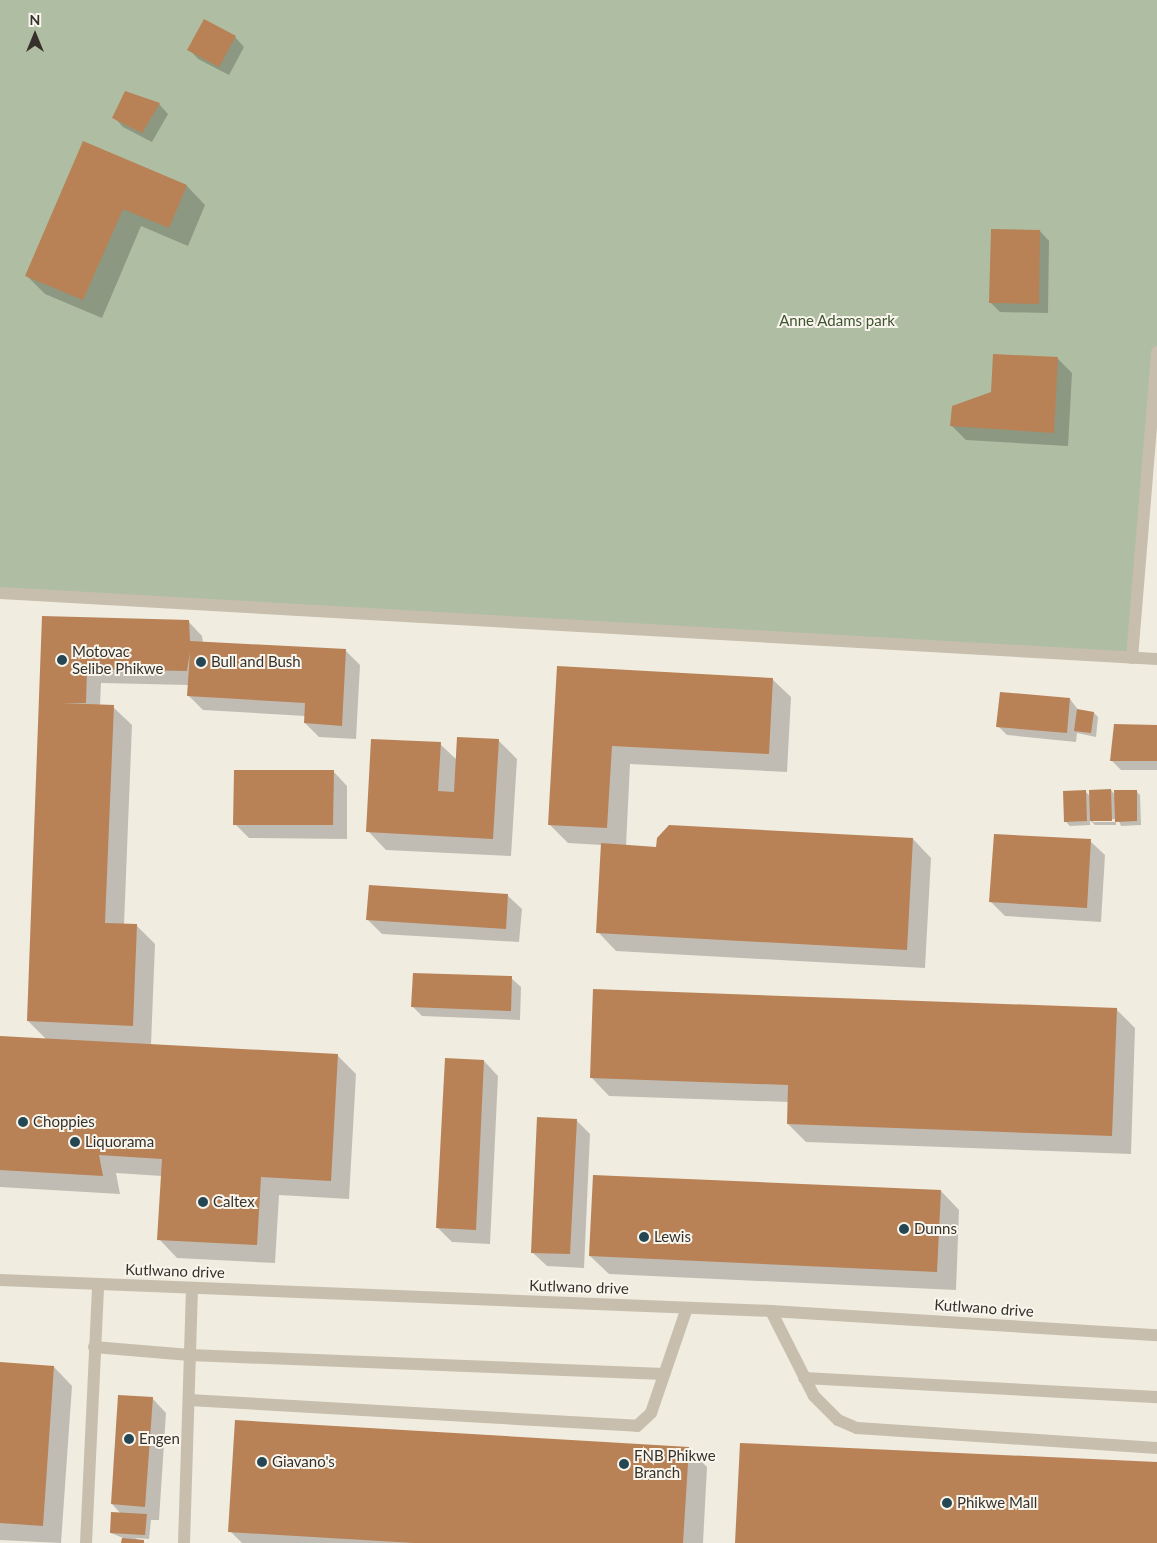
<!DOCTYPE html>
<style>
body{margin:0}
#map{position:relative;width:1157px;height:1543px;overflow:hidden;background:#f0ece0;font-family:Lato,sans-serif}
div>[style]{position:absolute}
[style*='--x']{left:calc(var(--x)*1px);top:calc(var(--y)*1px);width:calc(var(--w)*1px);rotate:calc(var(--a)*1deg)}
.green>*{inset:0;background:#afbea2}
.shadow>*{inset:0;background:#0003}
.building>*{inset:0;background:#b88256}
.minor>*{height:12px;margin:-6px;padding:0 6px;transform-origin:6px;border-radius:6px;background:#c7bead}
.dots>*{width:14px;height:14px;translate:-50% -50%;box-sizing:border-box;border:2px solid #f8f5ec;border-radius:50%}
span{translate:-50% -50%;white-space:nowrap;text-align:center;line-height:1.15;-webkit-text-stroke:4px #f8f5ec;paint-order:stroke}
.park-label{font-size:15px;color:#3f5231}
.poi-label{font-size:15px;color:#37312b}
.left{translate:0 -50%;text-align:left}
.street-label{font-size:15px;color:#37312b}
.north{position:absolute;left:10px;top:10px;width:50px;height:50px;-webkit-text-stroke:4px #f8f5ec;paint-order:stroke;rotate:0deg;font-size:14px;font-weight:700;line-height:20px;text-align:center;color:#37312b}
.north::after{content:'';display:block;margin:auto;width:18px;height:22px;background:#37312b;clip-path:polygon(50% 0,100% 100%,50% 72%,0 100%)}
</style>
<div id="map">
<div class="green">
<div style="clip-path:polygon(0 0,1157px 0,1157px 377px,1132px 658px,0 593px)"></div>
</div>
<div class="shadow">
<div style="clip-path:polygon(235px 37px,244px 47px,229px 75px,198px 59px,189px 49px)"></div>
<div style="clip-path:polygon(159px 104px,168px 114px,152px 142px,123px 127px,114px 117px)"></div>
<div style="clip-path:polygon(84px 143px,187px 186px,205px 205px,188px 246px,141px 226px,102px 318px,45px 294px,27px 276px)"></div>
<div style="clip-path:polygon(1040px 231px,1049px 241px,1048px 313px,1000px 312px,990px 302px)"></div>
<div style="clip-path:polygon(1058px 359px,1072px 373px,1068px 446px,966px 440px,952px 426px,992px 393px)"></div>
<div style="clip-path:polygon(43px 617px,188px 621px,202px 636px,203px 643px,346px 651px,360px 665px,356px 739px,319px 737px,305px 723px,305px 716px,203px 710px,189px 696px,189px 685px,101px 683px,100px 706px,113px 707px,132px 725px,124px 925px,136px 925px,155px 944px,151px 1045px,338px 1056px,356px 1074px,349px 1199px,279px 1195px,275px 1263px,177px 1258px,159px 1239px,162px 1176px,116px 1173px,120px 1194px,0 1187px,0 1037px,47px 1040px,28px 1021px)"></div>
<div style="clip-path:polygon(558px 667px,772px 679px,791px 697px,787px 772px,630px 764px,626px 846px,657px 848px,913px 839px,931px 858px,925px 968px,616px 951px,598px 932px,602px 845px,568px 843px,549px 824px)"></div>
<div style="clip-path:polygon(1001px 693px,1070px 699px,1079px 711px,1094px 713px,1098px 717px,1096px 737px,1077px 733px,1076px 742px,1007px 735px,998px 726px)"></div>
<div style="clip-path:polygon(1157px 727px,1157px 770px,1121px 770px,1112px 761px)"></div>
<div style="clip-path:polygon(498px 740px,517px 759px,511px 856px,386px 850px,368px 831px,440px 744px,457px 760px)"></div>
<div style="clip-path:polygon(333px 771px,347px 786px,347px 839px,249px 838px,235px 824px)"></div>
<div style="clip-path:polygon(1111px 790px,1116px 796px,1136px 791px,1140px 795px,1141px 825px,1121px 826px,1118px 819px,1093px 820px,1093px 822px,1116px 822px,1116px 825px,1095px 825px,1090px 820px,1090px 825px,1070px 826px,1065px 821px,1085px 791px,1090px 796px)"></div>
<div style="clip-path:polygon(1090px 841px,1105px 855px,1101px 922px,1005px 916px,991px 902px)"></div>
<div style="clip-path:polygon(507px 895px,522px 909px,519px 942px,382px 934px,368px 920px)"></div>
<div style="clip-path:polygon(511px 978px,521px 987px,520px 1020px,422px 1016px,413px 1007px)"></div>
<div style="clip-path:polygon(1116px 1009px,1135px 1028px,1131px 1154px,806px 1142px,788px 1124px,789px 1102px,609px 1096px,591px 1077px)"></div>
<div style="clip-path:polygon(484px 1061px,498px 1076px,490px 1244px,452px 1242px,438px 1228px)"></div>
<div style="clip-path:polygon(576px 1120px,590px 1134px,584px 1268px,547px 1266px,532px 1252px)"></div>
<div style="clip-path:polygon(941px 1191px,959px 1210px,956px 1290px,609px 1274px,590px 1256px)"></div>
<div style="clip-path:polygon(0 1364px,54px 1367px,72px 1386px,61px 1543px,0 1540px)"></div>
<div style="clip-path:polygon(152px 1398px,166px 1413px,159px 1520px,151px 1520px,149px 1539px,135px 1538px,145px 1543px,123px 1543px,123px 1538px,111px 1533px,121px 1514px,112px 1504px)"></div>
<div style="clip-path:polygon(689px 1449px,707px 1467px,703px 1543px,242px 1543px,230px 1531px)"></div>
</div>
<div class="building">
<div style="clip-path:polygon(204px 19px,236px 36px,219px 67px,187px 50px)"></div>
<div style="clip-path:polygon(125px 91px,160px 103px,142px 133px,112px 118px)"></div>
<div style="clip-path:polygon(83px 141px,187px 185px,169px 228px,123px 209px,83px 300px,25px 276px)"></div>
<div style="clip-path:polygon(991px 229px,1040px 230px,1039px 304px,989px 303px)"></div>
<div style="clip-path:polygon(993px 354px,1058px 357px,1054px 433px,950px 426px,952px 406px,991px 392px)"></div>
<div style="clip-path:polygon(42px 616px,189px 620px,190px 641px,346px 649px,342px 726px,304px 723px,305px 703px,187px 696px,190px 652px,187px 671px,87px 669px,86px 703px,61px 703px,114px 705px,105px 923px,137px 924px,133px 1026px,27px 1021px)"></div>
<div style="clip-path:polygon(557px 666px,773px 678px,769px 754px,612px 746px,607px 828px,548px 825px)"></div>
<div style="clip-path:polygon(1000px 692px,1070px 698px,1067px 733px,996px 727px)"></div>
<div style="clip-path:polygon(1077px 709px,1094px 712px,1091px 733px,1074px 731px)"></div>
<div style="clip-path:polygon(1114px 724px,1157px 725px,1157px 761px,1110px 761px)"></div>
<div style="clip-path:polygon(457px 737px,499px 739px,493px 839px,366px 832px,371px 739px,441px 742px,438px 791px,454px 792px)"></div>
<div style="clip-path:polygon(234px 770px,334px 770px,333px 825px,233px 825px)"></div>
<div style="clip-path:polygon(1111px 789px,1112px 821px,1090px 821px,1089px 790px)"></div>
<div style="clip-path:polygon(1086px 790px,1087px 821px,1064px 822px,1063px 791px)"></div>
<div style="clip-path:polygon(1114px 790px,1137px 790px,1137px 821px,1115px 822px)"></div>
<div style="clip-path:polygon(669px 825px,913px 838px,907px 950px,596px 933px,601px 843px,656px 847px,657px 838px)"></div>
<div style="clip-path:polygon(994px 834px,1091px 839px,1087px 908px,989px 902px)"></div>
<div style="clip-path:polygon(369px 885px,508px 894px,506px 929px,366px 920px)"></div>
<div style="clip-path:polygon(413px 973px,512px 976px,511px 1011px,411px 1007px)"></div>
<div style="clip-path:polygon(593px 989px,1117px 1008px,1112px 1136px,787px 1124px,788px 1085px,590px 1078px)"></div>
<div style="clip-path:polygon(0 1036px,338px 1054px,331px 1181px,261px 1177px,257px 1245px,157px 1240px,162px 1159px,99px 1155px,103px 1176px,0 1170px)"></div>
<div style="clip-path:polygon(445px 1058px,484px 1060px,476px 1230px,436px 1228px)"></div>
<div style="clip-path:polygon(537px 1117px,577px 1119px,570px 1254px,531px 1253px)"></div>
<div style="clip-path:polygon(593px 1175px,941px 1190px,937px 1272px,589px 1256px)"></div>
<div style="clip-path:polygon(0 1362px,54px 1366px,43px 1526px,0 1523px)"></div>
<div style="clip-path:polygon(118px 1395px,153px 1397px,145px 1507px,111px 1504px)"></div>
<div style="clip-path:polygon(235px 1420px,689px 1447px,683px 1543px,414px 1543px,228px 1532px)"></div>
<div style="clip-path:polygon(740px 1443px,1157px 1462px,1157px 1543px,735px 1543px)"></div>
<div style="clip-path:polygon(111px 1512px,147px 1514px,145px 1535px,110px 1533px)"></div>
<div style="clip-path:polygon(122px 1538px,144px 1540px,144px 1543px,121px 1543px)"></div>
</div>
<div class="minor">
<div style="--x:0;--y:593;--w:1159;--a:3.26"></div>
<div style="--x:1132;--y:658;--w:307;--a:-85.3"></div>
<div style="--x:0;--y:1280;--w:772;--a:2.3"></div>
<div style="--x:771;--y:1311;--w:387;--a:3.6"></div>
<div style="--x:771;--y:1311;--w:95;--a:63.2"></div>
<div style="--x:814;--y:1396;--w:34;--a:45"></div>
<div style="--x:838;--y:1420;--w:21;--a:23"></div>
<div style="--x:857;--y:1428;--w:301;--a:3.8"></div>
<div style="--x:94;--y:1347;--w:96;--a:4.8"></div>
<div style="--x:190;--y:1355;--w:474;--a:2.3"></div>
<div style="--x:804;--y:1378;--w:354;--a:3.1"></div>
<div style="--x:189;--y:1400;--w:449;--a:3.3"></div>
<div style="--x:637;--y:1426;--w:19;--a:-43"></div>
<div style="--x:651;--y:1413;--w:111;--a:-71.1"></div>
<div style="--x:86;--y:1543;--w:259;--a:-87.3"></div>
<div style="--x:184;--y:1543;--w:255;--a:-88.2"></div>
</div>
<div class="dots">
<div style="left:62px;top:660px;background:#254753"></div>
<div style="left:201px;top:662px;background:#254753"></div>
<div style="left:23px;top:1122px;background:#254753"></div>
<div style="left:75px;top:1142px;background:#254753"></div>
<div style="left:203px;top:1202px;background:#254753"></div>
<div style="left:904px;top:1229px;background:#254753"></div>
<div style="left:644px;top:1237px;background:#254753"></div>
<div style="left:129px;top:1439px;background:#254753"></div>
<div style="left:262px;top:1462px;background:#254753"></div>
<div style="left:624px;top:1464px;background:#254753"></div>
<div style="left:947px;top:1503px;background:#254753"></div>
</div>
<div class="park-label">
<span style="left:837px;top:321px">Anne Adams park</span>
</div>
<div class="poi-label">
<span class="left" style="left:72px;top:660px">Motovac<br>Selibe Phikwe</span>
<span class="left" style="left:211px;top:662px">Bull and Bush</span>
<span class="left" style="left:33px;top:1122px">Choppies</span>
<span class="left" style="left:85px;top:1142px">Liquorama</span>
<span class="left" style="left:213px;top:1202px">Caltex</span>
<span class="left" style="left:914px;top:1229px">Dunns</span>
<span class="left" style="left:654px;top:1237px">Lewis</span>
<span class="left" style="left:139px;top:1439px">Engen</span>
<span class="left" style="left:634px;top:1464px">FNB Phikwe<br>Branch</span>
<span class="left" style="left:272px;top:1462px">Giavano's</span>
<span class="left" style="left:957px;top:1503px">Phikwe Mall</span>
</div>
<div class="street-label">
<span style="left:175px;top:1271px;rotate:2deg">Kutlwano drive</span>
<span style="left:579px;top:1287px;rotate:2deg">Kutlwano drive</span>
<span style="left:984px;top:1308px;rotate:4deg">Kutlwano drive</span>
</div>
<div class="north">N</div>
</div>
